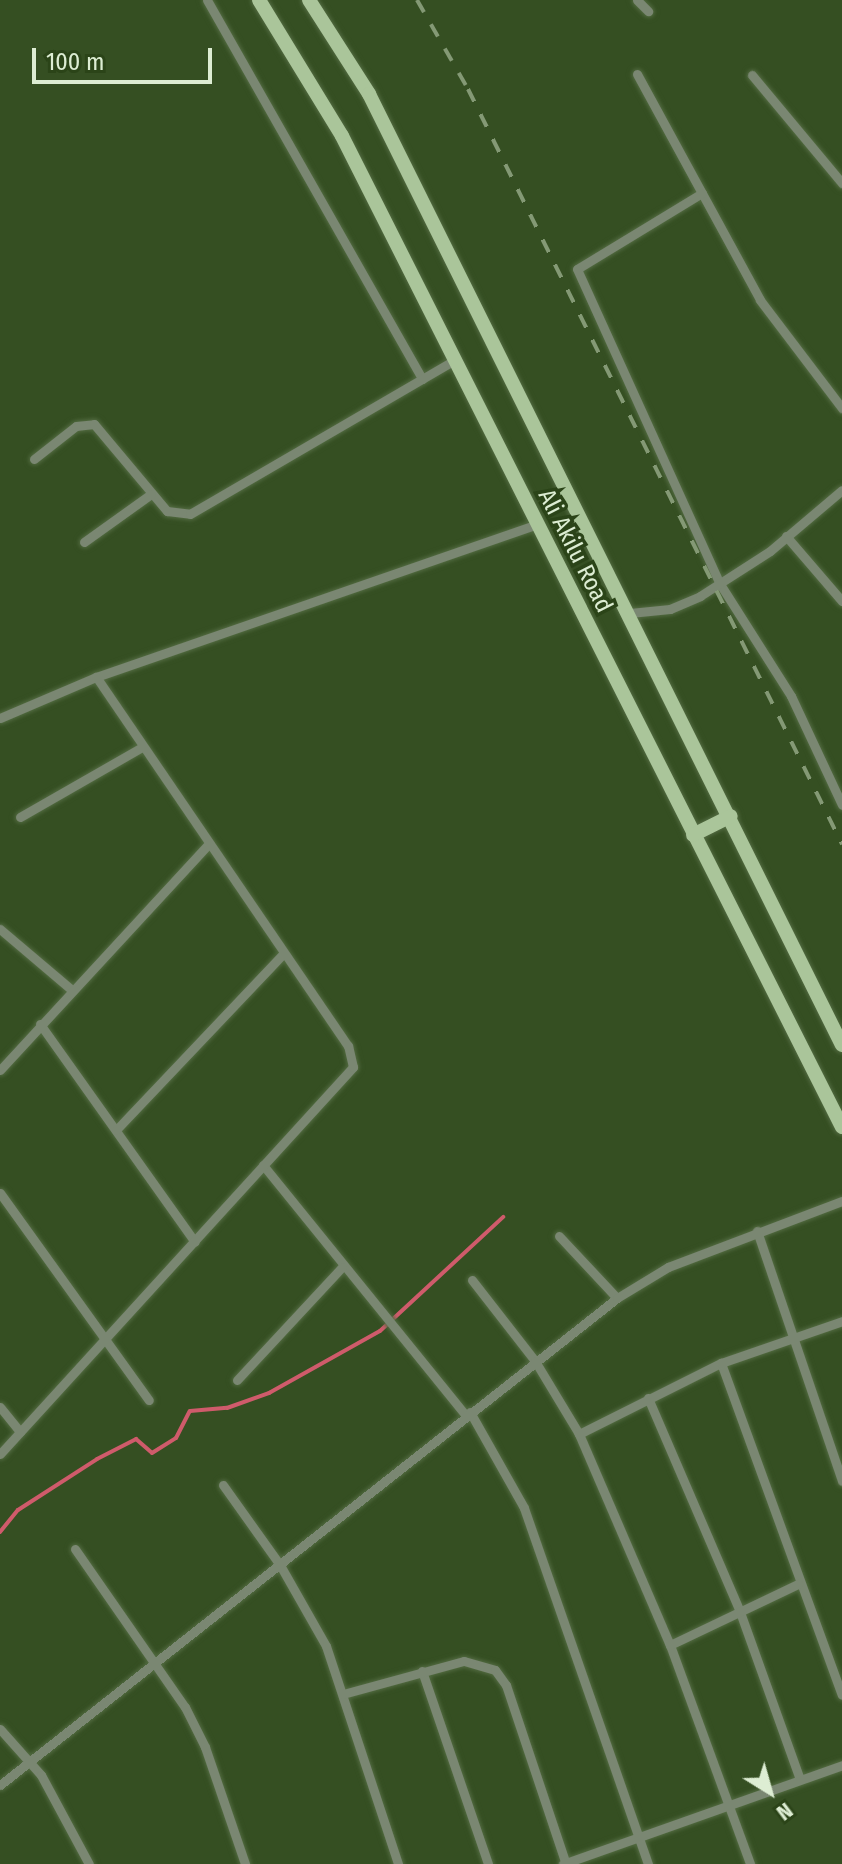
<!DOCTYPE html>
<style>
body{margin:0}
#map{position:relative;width:842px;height:1864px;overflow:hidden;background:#354f22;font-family:"Fira Sans Condensed",sans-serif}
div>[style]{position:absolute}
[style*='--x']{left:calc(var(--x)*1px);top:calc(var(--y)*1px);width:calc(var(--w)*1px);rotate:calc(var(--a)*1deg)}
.stream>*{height:4px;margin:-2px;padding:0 2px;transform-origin:2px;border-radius:2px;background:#cf5b6b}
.roads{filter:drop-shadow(0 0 2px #536b42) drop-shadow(0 0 2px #536b42)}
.street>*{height:9px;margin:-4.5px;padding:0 4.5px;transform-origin:4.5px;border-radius:4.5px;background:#7a8772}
.primary>*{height:14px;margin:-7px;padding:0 7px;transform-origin:7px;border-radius:7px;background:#aac59a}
.rail>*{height:4px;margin-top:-2px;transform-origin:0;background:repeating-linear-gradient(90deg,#849975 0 14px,transparent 0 28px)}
span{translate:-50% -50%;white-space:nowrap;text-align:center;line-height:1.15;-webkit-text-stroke:7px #2b4418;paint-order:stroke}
.street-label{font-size:24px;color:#ddedd3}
.north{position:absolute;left:730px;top:1752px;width:80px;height:80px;-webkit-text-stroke:6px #2b4418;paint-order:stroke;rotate:143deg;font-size:22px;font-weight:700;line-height:32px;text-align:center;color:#ddedd3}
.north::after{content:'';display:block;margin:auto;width:28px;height:36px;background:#ddedd3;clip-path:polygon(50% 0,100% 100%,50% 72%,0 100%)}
.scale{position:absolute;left:32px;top:48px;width:180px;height:36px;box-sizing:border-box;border:4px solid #ddedd3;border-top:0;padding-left:10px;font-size:24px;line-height:28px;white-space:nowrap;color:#ddedd3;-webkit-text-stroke:6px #2b4418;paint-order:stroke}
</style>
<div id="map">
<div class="stream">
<div style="--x:0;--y:1532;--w:28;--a:-51"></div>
<div style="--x:18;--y:1510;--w:94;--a:-32.8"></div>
<div style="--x:97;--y:1459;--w:44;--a:-27.1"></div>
<div style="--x:136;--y:1439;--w:21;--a:41"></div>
<div style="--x:152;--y:1453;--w:28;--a:-32"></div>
<div style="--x:176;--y:1438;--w:30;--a:-63"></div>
<div style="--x:190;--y:1411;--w:37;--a:-5"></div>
<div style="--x:227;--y:1408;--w:45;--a:-19.7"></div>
<div style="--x:269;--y:1393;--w:127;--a:-29.2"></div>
<div style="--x:380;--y:1331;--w:168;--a:-42.8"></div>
</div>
<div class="roads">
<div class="street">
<div style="--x:207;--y:0;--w:436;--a:60.4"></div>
<div style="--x:637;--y:0;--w:16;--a:45"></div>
<div style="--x:637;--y:74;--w:257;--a:61.4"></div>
<div style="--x:760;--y:300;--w:136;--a:52.8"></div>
<div style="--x:752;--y:75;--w:141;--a:50.2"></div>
<div style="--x:702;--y:193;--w:146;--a:148.7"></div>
<div style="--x:577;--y:269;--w:346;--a:65.6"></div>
<div style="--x:720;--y:584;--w:133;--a:57.6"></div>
<div style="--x:791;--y:696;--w:120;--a:64.9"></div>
<div style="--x:34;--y:459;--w:53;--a:-38.2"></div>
<div style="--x:76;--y:426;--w:18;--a:-6"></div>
<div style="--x:94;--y:424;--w:114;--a:50"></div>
<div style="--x:167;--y:511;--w:23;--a:7"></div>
<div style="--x:190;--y:514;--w:304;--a:-30.2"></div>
<div style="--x:786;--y:536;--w:86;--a:49.3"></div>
<div style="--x:84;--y:542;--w:82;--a:-35.6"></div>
<div style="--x:630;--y:613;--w:40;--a:-5.7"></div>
<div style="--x:670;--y:609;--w:33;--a:-23"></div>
<div style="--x:700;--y:596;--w:83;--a:-32.7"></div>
<div style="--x:770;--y:551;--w:94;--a:-40.3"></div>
<div style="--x:0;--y:718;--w:104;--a:-23.1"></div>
<div style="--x:96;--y:677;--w:466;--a:-19.1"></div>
<div style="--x:20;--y:817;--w:141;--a:-29.8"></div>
<div style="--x:0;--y:929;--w:94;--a:40.3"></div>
<div style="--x:40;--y:1024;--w:267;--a:54.6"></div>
<div style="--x:0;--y:1070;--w:305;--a:-47.3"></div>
<div style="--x:116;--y:1130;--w:241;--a:-46.5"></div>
<div style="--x:263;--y:1165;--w:323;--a:51"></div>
<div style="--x:0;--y:1193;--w:255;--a:54.3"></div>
<div style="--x:757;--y:1231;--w:264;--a:71.2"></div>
<div style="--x:559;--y:1236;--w:85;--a:46.9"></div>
<div style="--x:472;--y:1280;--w:103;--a:52.1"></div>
<div style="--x:535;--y:1361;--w:85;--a:58.9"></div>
<div style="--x:579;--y:1434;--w:230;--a:66.7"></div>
<div style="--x:670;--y:1645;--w:233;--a:69.9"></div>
<div style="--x:721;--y:1363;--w:353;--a:70"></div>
<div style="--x:237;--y:1380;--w:154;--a:-47.1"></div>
<div style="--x:648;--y:1398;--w:233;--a:66.7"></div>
<div style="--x:740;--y:1612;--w:178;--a:70.3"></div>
<div style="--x:0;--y:1407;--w:32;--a:51"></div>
<div style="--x:470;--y:1412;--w:110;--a:60.6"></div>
<div style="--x:524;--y:1508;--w:377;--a:70.8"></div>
<div style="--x:579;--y:1434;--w:159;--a:-26.6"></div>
<div style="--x:721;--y:1363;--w:128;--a:-19.1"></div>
<div style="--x:0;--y:1454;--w:524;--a:-47.63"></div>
<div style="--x:353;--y:1067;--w:22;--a:-103"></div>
<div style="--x:348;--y:1046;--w:447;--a:-124.3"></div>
<div style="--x:223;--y:1485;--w:98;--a:54.5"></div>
<div style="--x:280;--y:1565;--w:93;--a:60.4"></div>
<div style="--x:326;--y:1646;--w:230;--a:71.7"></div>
<div style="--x:75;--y:1549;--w:193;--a:55.2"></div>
<div style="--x:185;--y:1707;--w:45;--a:63.4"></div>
<div style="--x:205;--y:1747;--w:124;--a:71.1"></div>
<div style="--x:670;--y:1645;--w:142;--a:-25.5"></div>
<div style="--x:422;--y:1671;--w:204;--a:71.1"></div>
<div style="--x:343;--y:1694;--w:125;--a:-15.3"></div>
<div style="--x:464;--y:1661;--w:32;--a:16"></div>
<div style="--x:495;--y:1670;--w:19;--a:54"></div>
<div style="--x:506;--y:1685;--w:189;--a:71.5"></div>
<div style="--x:0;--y:1729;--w:62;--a:48.3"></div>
<div style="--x:41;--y:1775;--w:101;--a:61.7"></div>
<div style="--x:0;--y:1785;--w:786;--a:-38.28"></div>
<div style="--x:617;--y:1298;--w:60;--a:-31.3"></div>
<div style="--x:668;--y:1267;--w:186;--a:-20.8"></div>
<div style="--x:563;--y:1864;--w:296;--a:-19.5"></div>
</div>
<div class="primary">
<div style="--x:259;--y:0;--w:159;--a:58.6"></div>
<div style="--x:342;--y:136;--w:1110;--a:63.23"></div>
<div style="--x:309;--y:0;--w:112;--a:57.4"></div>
<div style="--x:369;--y:94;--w:1062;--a:63.56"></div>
<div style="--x:693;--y:835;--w:42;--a:-26.6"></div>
</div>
</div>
<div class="rail">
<div style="--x:417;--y:0;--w:103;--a:60.2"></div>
<div style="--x:468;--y:89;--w:843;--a:63.65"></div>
</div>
<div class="street-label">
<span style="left:575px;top:551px;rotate:63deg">Ali Akilu Road</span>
</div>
<div class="north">N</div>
<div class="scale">100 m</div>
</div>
